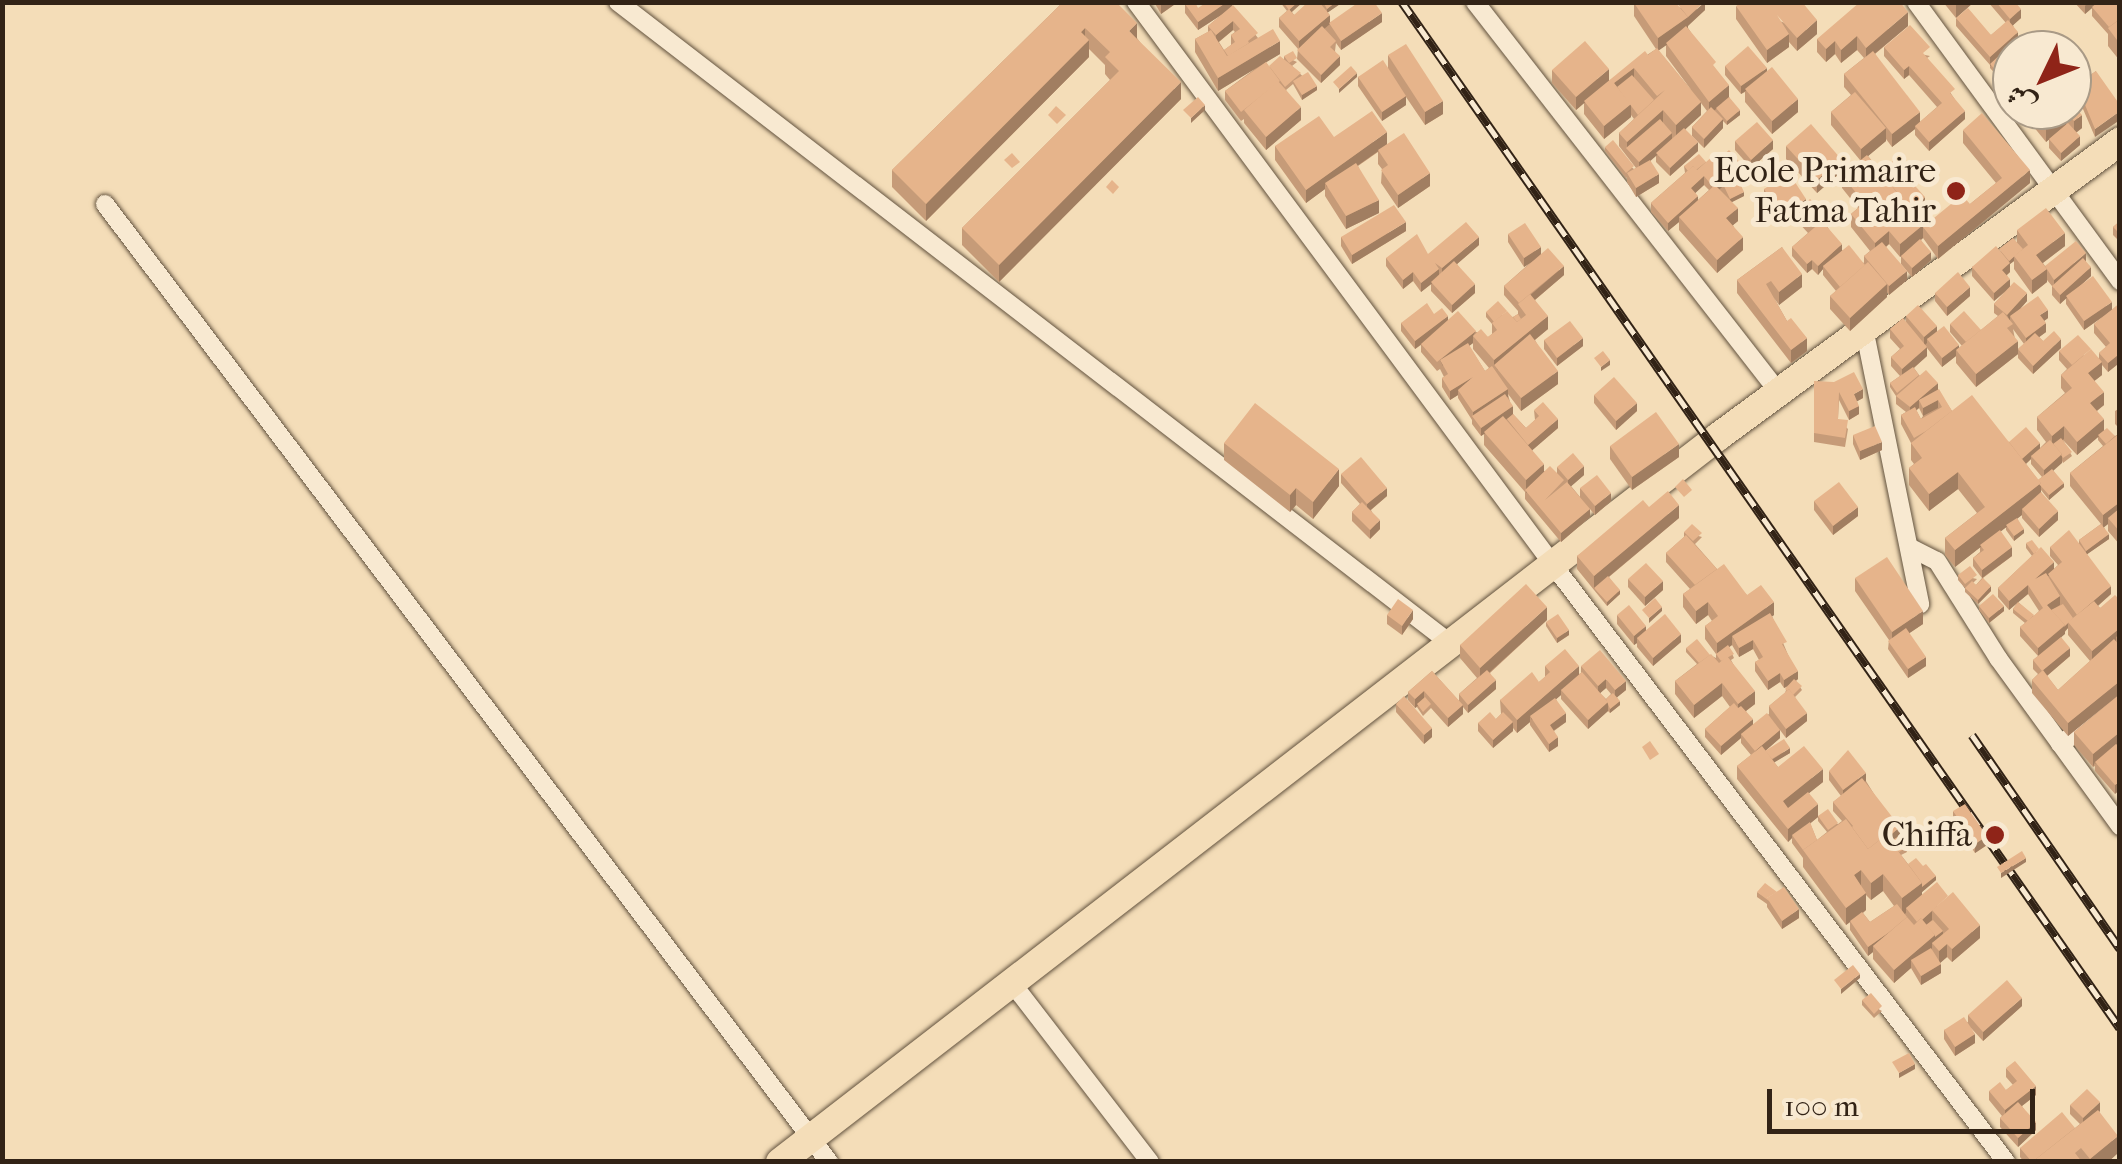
<!DOCTYPE html>
<meta charset="utf-8">
<style>
body{margin:0}
#map{position:relative;width:2122px;height:1164px;overflow:hidden;background:#f4ddb8;font-family:"IM FELL French Canon",Amiri,serif}
div>[style]{position:absolute}
[style*='--x']{left:calc(var(--x)*1px);top:calc(var(--y)*1px);width:calc(var(--w)*1px);rotate:calc(var(--a)*1deg)}
.roads{filter:drop-shadow(0 0 2px #62523e) drop-shadow(0 0 2px #62523e)}
.minor>*{height:18px;margin:-9px;padding:0 9px;transform-origin:9px;border-radius:9px;background:#f8e9d1}
.primary>*{height:28px;margin:-14px;padding:0 14px;transform-origin:14px;border-radius:14px;background:#f4ddb8}
.rail>*{height:9px;margin-top:-4.5px;transform-origin:0;background:repeating-linear-gradient(90deg,#f8e9d1 0 15px,#322316 0 30px);box-sizing:border-box;border-block:2px solid #322316}
.wall>*{inset:0;background:#c69b78}
.shaded-wall>*{inset:0;background:#a17e61}
.building>*{inset:0;background:#e6b48b}
.dots>*{width:28px;height:28px;translate:-50% -50%;box-sizing:border-box;border:5px solid #f8e9d1;border-radius:50%}
span{translate:-50% -50%;white-space:nowrap;text-align:center;line-height:1.15;-webkit-text-stroke:10px #f8e9d1;paint-order:stroke}
.poi-label{font-size:35px;color:#322316}
.right{translate:-100% -50%;text-align:right}
.frame{position:absolute;inset:0;border:5px solid #322316;pointer-events:none}
.north{position:absolute;left:1992px;top:30px;width:100px;height:100px;box-sizing:border-box;background:#f8e9d1;border:2px solid #a99a86;border-radius:50%;rotate:227deg;font-size:28px;font-weight:700;line-height:40px;text-align:center;color:#322316}
.north::after{content:'';display:block;margin:auto;width:35px;height:45px;background:#8f2418;clip-path:polygon(50% 0,100% 100%,50% 72%,0 100%)}
.scale{position:absolute;left:1767px;top:1089px;width:268px;height:45px;box-sizing:border-box;border:5px solid #322316;border-top:0;padding-left:12px;font-size:30px;line-height:35px;white-space:nowrap;color:#322316;-webkit-text-stroke:8px #f8e9d1;paint-order:stroke}
</style>
<div id="map">
<div class="roads">
<div class="minor">
<div style="--x:618;--y:2;--w:1052;--a:37.62"></div>
<div style="--x:1136;--y:2;--w:702;--a:53.46"></div>
<div style="--x:1554;--y:566;--w:748;--a:52.82"></div>
<div style="--x:1475;--y:2;--w:494;--a:52.1"></div>
<div style="--x:1916;--y:2;--w:346;--a:53.8"></div>
<div style="--x:105;--y:204;--w:1201;--a:52.92"></div>
<div style="--x:1864;--y:328;--w:282;--a:78.5"></div>
<div style="--x:1909;--y:547;--w:31;--a:27"></div>
<div style="--x:1937;--y:561;--w:115;--a:57.8"></div>
<div style="--x:1998;--y:658;--w:208;--a:54"></div>
<div style="--x:2060;--y:744;--w:73;--a:-34.3"></div>
<div style="--x:1012;--y:983;--w:226;--a:52.4"></div>
</div>
<div class="primary">
<div style="--x:780;--y:1162;--w:1187;--a:-37.71"></div>
<div style="--x:1719;--y:436;--w:498;--a:-36.3"></div>
</div>
</div>
<div class="rail">
<div style="--x:1402;--y:2;--w:1252;--a:55.02"></div>
<div style="--x:1972;--y:735;--w:260;--a:55.3"></div>
</div>
<div class="wall">
<div style="clip-path:polygon(1154px 2px,1178px 2px,1161px 14px)"></div>
<div style="clip-path:polygon(evenodd,1232px 2px,1232px 5px,1258px 38px,1280px 54px,1266px 62px,1269px 67px,1284px 59px,1284px 56px,1297px 62px,1292px 66px,1317px 90px,1302px 100px,1293px 84px,1286px 90px,1301px 120px,1266px 150px,1244px 123px,1244px 119px,1241px 121px,1225px 100px,1225px 91px,1256px 68px,1218px 91px,1195px 52px,1195px 39px,1208px 32px,1208px 26px,1221px 15px,1198px 30px,1185px 13px,1185px 4px,1198px 8px,1232px 2px,1233px 30px,1235px 32px,1231px 35px,1231px 45px,1224px 50px,1219px 42px,1233px 30px)"></div>
<div style="clip-path:polygon(1280px 2px,1303px 2px,1292px 12px,1294px 15px,1320px 2px,1343px 2px,1328px 12px,1330px 22px,1382px 22px,1341px 50px,1336px 43px,1335px 51px,1340px 65px,1321px 83px,1297px 59px,1298px 49px,1279px 27px,1279px 18px,1287px 11px)"></div>
<div style="clip-path:polygon(1943px 2px,1974px 2px,1956px 18px)"></div>
<div style="clip-path:polygon(1988px 2px,2015px 2px,2021px 18px,2013px 25px,2018px 41px,2004px 53px,2011px 61px,2012px 60px,2012px 99px,2000px 84px,2000px 79px,1990px 68px,1990px 65px,1956px 26px,1956px 18px,1991px 35px,2006px 23px)"></div>
<div style="clip-path:polygon(2074px 2px,2120px 2px,2120px 61px,2108px 46px,2108px 34px,2092px 16px,2092px 8px,2085px 14px)"></div>
<div style="clip-path:polygon(1062px 3px,1137px 38px,1181px 99px,999px 282px,962px 245px,962px 228px,1110px 80px,1105px 74px,1105px 65px,1089px 49px,1089px 57px,926px 221px,892px 187px,892px 170px)"></div>
<div style="clip-path:polygon(evenodd,1634px 3px,1705px 10px,1688px 25px,1688px 28px,1716px 70px,1729px 97px,1740px 115px,1727px 125px,1723px 121px,1723px 128px,1704px 148px,1692px 136px,1692px 127px,1707px 111px,1701px 103px,1701px 115px,1685px 129px,1698px 151px,1670px 176px,1656px 162px,1656px 155px,1650px 160px,1659px 183px,1636px 197px,1627px 182px,1627px 177px,1626px 178px,1605px 151px,1605px 147px,1634px 169px,1636px 168px,1619px 146px,1619px 133px,1634px 119px,1631px 115px,1631px 117px,1604px 139px,1584px 114px,1584px 103px,1576px 110px,1552px 83px,1552px 70px,1609px 81px,1656px 49px,1634px 16px,1634px 3px,1666px 45px,1666px 56px,1692px 91px,1658px 50px,1666px 45px)"></div>
<div style="clip-path:polygon(1736px 6px,1817px 34px,1797px 51px,1789px 42px,1789px 47px,1767px 63px,1736px 19px)"></div>
<div style="clip-path:polygon(1908px 26px,1875px 54px,1920px 122px,1937px 107px,1909px 75px,1904px 79px,1884px 56px,1884px 47px,1930px 56px,1927px 58px,1954px 98px,1965px 119px,1929px 151px,1915px 135px,1915px 129px,1892px 147px,1886px 139px,1886px 141px,1868px 156px,1881px 172px,1925px 206px,1915px 215px,1923px 227px,1970px 204px,1996px 183px,1963px 143px,1963px 130px,2030px 183px,1938px 259px,1923px 238px,1921px 240px,1931px 260px,1912px 277px,1901px 264px,1901px 256px,1900px 257px,1889px 244px,1886px 247px,1907px 280px,1889px 295px,1887px 292px,1887px 297px,1850px 331px,1830px 309px,1830px 296px,1836px 291px,1823px 275px,1823px 269px,1818px 275px,1812px 269px,1807px 273px,1792px 256px,1792px 247px,1808px 233px,1797px 221px,1797px 214px,1781px 225px,1764px 198px,1764px 189px,1806px 202px,1825px 223px,1842px 250px,1864px 263px,1864px 256px,1870px 251px,1851px 227px,1851px 214px,1858px 208px,1842px 188px,1842px 175px,1860px 160px,1831px 125px,1831px 112px,1851px 95px,1844px 87px,1844px 74px,1864px 58px,1857px 50px,1841px 63px,1835px 54px,1826px 62px,1817px 52px,1817px 39px)"></div>
<div style="clip-path:polygon(1388px 55px,1443px 114px,1425px 125px,1406px 97px,1406px 105px,1382px 121px,1358px 86px,1358px 77px,1388px 68px)"></div>
<div style="clip-path:polygon(1725px 66px,1767px 71px,1798px 112px,1772px 134px,1745px 102px,1745px 92px,1741px 94px,1725px 75px)"></div>
<div style="clip-path:polygon(2096px 71px,2095px 137px,2083px 109px,2077px 100px,2072px 104px,2082px 128px,2076px 133px,2080px 145px,2061px 161px,2049px 148px,2049px 139px,2058px 132px,2046px 142px,2020px 110px,2072px 110px,2072px 88px)"></div>
<div style="clip-path:polygon(1334px 137px,1387px 144px,1430px 186px,1398px 208px,1381px 183px,1382px 169px,1378px 164px,1378px 152px,1358px 166px,1379px 213px,1346px 229px,1325px 196px,1325px 189px,1306px 203px,1275px 160px,1275px 146px)"></div>
<div style="clip-path:polygon(1735px 141px,1773px 149px,1751px 168px,1735px 150px)"></div>
<div style="clip-path:polygon(1786px 146px,1841px 172px,1817px 193px,1786px 159px)"></div>
<div style="clip-path:polygon(evenodd,1720px 158px,1742px 170px,1733px 178px,1729px 173px,1729px 181px,1744px 196px,1732px 202px,1738px 221px,1733px 225px,1743px 250px,1717px 273px,1679px 230px,1679px 222px,1668px 231px,1651px 212px,1651px 203px,1685px 173px,1684px 166px,1706px 162px,1720px 162px,1720px 158px,1704px 185px,1709px 190px,1698px 200px,1695px 193px,1704px 185px)"></div>
<div style="clip-path:polygon(2120px 221px,2120px 242px,2113px 235px,2113px 227px)"></div>
<div style="clip-path:polygon(evenodd,2017px 230px,2065px 246px,2043px 263px,2045px 266px,2086px 262px,2091px 276px,2079px 287px,2112px 310px,2120px 303px,2120px 366px,2118px 364px,2108px 372px,2102px 365px,2102px 375px,2094px 381px,2104px 405px,2097px 411px,2104px 431px,2115px 436px,2120px 433px,2120px 545px,2108px 531px,2108px 524px,2104px 527px,2109px 539px,2087px 554px,2111px 594px,2098px 606px,2100px 608px,2120px 600px,2120px 745px,2115px 794px,2095px 771px,2095px 766px,2093px 767px,2074px 745px,2074px 732px,2113px 699px,2068px 736px,2032px 693px,2032px 680px,2038px 674px,2033px 669px,2033px 660px,2038px 656px,2020px 636px,2020px 627px,2025px 623px,2013px 613px,2013px 609px,2018px 602px,2009px 610px,1998px 597px,1998px 588px,2032px 556px,2026px 548px,2026px 543px,2054px 569px,2058px 565px,2050px 556px,2050px 547px,2079px 543px,2079px 540px,2101px 524px,2070px 486px,2070px 473px,2103px 446px,2098px 440px,2098px 437px,2077px 455px,2063px 440px,2072px 456px,2063px 463px,2062px 461px,2053px 470px,2064px 487px,2049px 500px,2041px 490px,2041px 492px,2058px 520px,2039px 537px,2022px 518px,2022px 515px,2017px 518px,2024px 533px,2014px 541px,2006px 530px,2006px 527px,2000px 531px,2012px 556px,1983px 578px,1991px 591px,1978px 604px,1965px 592px,1965px 588px,1958px 580px,1958px 575px,1977px 579px,1973px 583px,1976px 585px,1982px 578px,1973px 566px,1973px 558px,1980px 552px,1980px 547px,1955px 567px,1945px 555px,1945px 538px,1977px 513px,1958px 489px,1929px 511px,1909px 485px,1909px 468px,1914px 464px,1911px 460px,1911px 443px,1901px 424px,1901px 415px,1906px 412px,1896px 404px,1896px 396px,1890px 387px,1890px 383px,1900px 376px,1891px 366px,1891px 357px,1900px 349px,1890px 338px,1890px 329px,1906px 322px,1906px 316px,1937px 332px,1959px 348px,1962px 346px,1950px 332px,1950px 324px,1981px 330px,1998px 316px,1994px 313px,1994px 304px,2005px 292px,1994px 301px,1972px 276px,1972px 267px,2017px 242px,2017px 230px,2014px 261px,2014px 269px,2032px 294px,2047px 282px,2047px 280px,2052px 286px,2052px 295px,2060px 304px,2066px 298px,2066px 304px,2084px 330px,2104px 316px,2094px 324px,2094px 333px,2106px 347px,2099px 353px,2099px 358px,2059px 351px,2059px 360px,2067px 369px,2061px 375px,2061px 388px,2065px 393px,2037px 417px,2037px 430px,2046px 442px,2040px 448px,2009px 442px,1952px 411px,1938px 390px,1919px 375px,1914px 368px,1927px 356px,1927px 348px,1942px 367px,1956px 356px,1956px 363px,1976px 387px,2018px 354px,2013px 329px,2024px 344px,2018px 349px,2018px 358px,2033px 374px,2061px 348px,2043px 341px,2039px 337px,2046px 332px,2044px 321px,2048px 318px,2021px 308px,2027px 301px,2010px 286px,2007px 275px,2010px 272px,2010px 264px,2014px 261px,2017px 230px,1919px 408px,1923px 416px,1921px 419px,1916px 410px,1919px 408px,2017px 230px,2031px 459px,2031px 464px,2042px 477px,2038px 480px,2026px 464px,2031px 459px,2017px 230px,2028px 594px,2039px 611px,2034px 616px,2018px 602px,2028px 594px,2017px 230px,2068px 628px,2068px 635px,2090px 661px,2058px 690px,2047px 676px,2070px 656px,2061px 637px,2068px 628px)"></div>
<div style="clip-path:polygon(1406px 231px,1352px 264px,1341px 246px,1341px 237px)"></div>
<div style="clip-path:polygon(evenodd,1508px 234px,1541px 254px,1564px 275px,1535px 300px,1548px 329px,1535px 340px,1558px 384px,1521px 411px,1508px 394px,1513px 414px,1526px 428px,1535px 420px,1534px 410px,1558px 428px,1532px 450px,1544px 471px,1557px 473px,1557px 467px,1584px 475px,1571px 486px,1580px 497px,1580px 488px,1611px 501px,1595px 515px,1590px 509px,1590px 517px,1561px 542px,1525px 499px,1525px 492px,1484px 445px,1484px 434px,1481px 436px,1472px 424px,1472px 420px,1458px 398px,1458px 395px,1450px 400px,1442px 387px,1442px 378px,1444px 377px,1440px 369px,1437px 371px,1421px 352px,1421px 345px,1415px 349px,1401px 331px,1401px 323px,1434px 314px,1488px 337px,1492px 334px,1492px 324px,1486px 317px,1486px 312px,1513px 317px,1518px 314px,1518px 311px,1504px 295px,1504px 286px,1530px 263px,1524px 267px,1508px 242px,1508px 234px,1473px 343px,1473px 349px,1489px 368px,1485px 371px,1469px 346px,1473px 343px)"></div>
<div style="clip-path:polygon(1479px 245px,1457px 264px,1475px 293px,1452px 313px,1431px 291px,1431px 284px,1421px 292px,1413px 281px,1403px 289px,1386px 266px,1386px 258px,1428px 254px)"></div>
<div style="clip-path:polygon(1782px 247px,1802px 287px,1779px 305px,1774px 298px,1787px 321px,1807px 351px,1791px 363px,1737px 293px,1737px 280px)"></div>
<div style="clip-path:polygon(1935px 293px,1970px 296px,1947px 316px,1935px 301px)"></div>
<div style="clip-path:polygon(1544px 340px,1583px 346px,1557px 366px,1544px 349px)"></div>
<div style="clip-path:polygon(1814px 381px,1863px 398px,1857px 401px,1859px 414px,1849px 420px,1839px 400px,1838px 419px,1848px 429px,1845px 447px,1814px 442px)"></div>
<div style="clip-path:polygon(2120px 384px,2120px 402px,2117px 399px,2117px 386px)"></div>
<div style="clip-path:polygon(1594px 395px,1637px 411px,1616px 430px,1594px 403px)"></div>
<div style="clip-path:polygon(2120px 408px,2120px 429px,2115px 424px,2115px 411px)"></div>
<div style="clip-path:polygon(1853px 435px,1882px 450px,1860px 460px,1853px 444px)"></div>
<div style="clip-path:polygon(1224px 443px,1339px 486px,1313px 519px,1296px 505px,1290px 512px,1224px 460px)"></div>
<div style="clip-path:polygon(1610px 446px,1679px 457px,1632px 490px,1610px 459px)"></div>
<div style="clip-path:polygon(1341px 474px,1387px 496px,1371px 510px,1380px 529px,1370px 539px,1352px 521px,1352px 512px,1360px 504px,1341px 483px)"></div>
<div style="clip-path:polygon(1814px 501px,1858px 516px,1833px 535px,1814px 510px)"></div>
<div style="clip-path:polygon(1649px 507px,1679px 518px,1609px 577px,1620px 594px,1607px 606px,1577px 569px,1577px 556px)"></div>
<div style="clip-path:polygon(evenodd,1684px 532px,1702px 537px,1695px 544px,1717px 569px,1747px 595px,1774px 615px,1772px 616px,1798px 679px,1796px 681px,1802px 690px,1795px 697px,1807px 721px,1786px 738px,1780px 730px,1780px 738px,1765px 751px,1790px 753px,1774px 762px,1778px 767px,1823px 782px,1809px 793px,1818px 817px,1810px 823px,1817px 840px,1827px 832px,1818px 821px,1818px 816px,1838px 824px,1842px 821px,1833px 811px,1833px 802px,1841px 796px,1829px 780px,1829px 771px,1866px 781px,1900px 836px,1907px 852px,1901px 855px,1908px 864px,1936px 880px,1922px 892px,1922px 895px,1980px 938px,1952px 962px,1947px 957px,1940px 963px,1941px 973px,1921px 985px,1911px 968px,1894px 983px,1873px 959px,1873px 952px,1868px 956px,1850px 930px,1850px 922px,1846px 925px,1803px 867px,1803px 858px,1792px 843px,1792px 838px,1788px 842px,1737px 779px,1737px 766px,1751px 755px,1741px 743px,1741px 738px,1721px 755px,1705px 737px,1705px 729px,1730px 707px,1722px 696px,1694px 718px,1675px 694px,1675px 681px,1697px 664px,1686px 652px,1686px 648px,1710px 655px,1716px 658px,1716px 654px,1705px 639px,1705px 626px,1712px 621px,1708px 615px,1696px 624px,1683px 607px,1683px 594px,1690px 589px,1666px 562px,1666px 553px,1684px 537px,1684px 532px,1732px 645px,1739px 657px,1753px 649px,1759px 660px,1755px 662px,1755px 671px,1768px 690px,1780px 682px,1784px 688px,1787px 687px,1785px 693px,1769px 706px,1769px 714px,1753px 725px,1746px 711px,1755px 704px,1731px 660px,1734px 658px,1729px 647px,1732px 645px,1684px 532px,1883px 891px,1894px 906px,1870px 922px,1863px 913px,1866px 910px,1866px 895px,1871px 900px,1883px 891px)"></div>
<div style="clip-path:polygon(1855px 578px,1923px 624px,1909px 633px,1926px 666px,1908px 678px,1888px 649px,1889px 640px,1855px 591px)"></div>
<div style="clip-path:polygon(1628px 579px,1663px 590px,1645px 606px,1628px 587px)"></div>
<div style="clip-path:polygon(1979px 606px,2004px 611px,1989px 623px,1979px 610px)"></div>
<div style="clip-path:polygon(1387px 615px,1413px 619px,1402px 635px,1387px 624px)"></div>
<div style="clip-path:polygon(1617px 615px,1646px 630px,1681px 642px,1653px 666px,1637px 647px,1637px 643px,1634px 645px,1617px 624px)"></div>
<div style="clip-path:polygon(1547px 620px,1490px 673px,1496px 689px,1468px 713px,1463px 707px,1463px 714px,1448px 727px,1431px 708px,1423px 716px,1417px 707px,1415px 708px,1408px 700px,1408px 692px,1432px 671px,1459px 701px,1459px 694px,1477px 678px,1460px 658px,1460px 645px)"></div>
<div style="clip-path:polygon(1546px 622px,1569px 635px,1557px 643px,1546px 626px)"></div>
<div style="clip-path:polygon(evenodd,1545px 666px,1579px 674px,1581px 673px,1581px 666px,1626px 690px,1617px 697px,1620px 705px,1610px 713px,1608px 711px,1588px 729px,1561px 699px,1561px 695px,1556px 699px,1566px 722px,1554px 731px,1558px 746px,1549px 752px,1530px 725px,1530px 722px,1517px 733px,1513px 728px,1513px 731px,1493px 748px,1478px 731px,1478px 723px,1496px 719px,1501px 714px,1500px 700px,1539px 682px,1545px 677px,1545px 666px,1606px 688px,1611px 694px,1606px 699px,1600px 693px,1606px 688px)"></div>
<div style="clip-path:polygon(1396px 704px,1432px 737px,1424px 744px,1396px 712px)"></div>
<div style="clip-path:polygon(1953px 811px,1987px 845px,1975px 853px,1953px 820px)"></div>
<div style="clip-path:polygon(1757px 892px,1799px 918px,1782px 929px,1767px 907px,1767px 904px,1757px 897px)"></div>
<div style="clip-path:polygon(1862px 1000px,1882px 1011px,1874px 1018px,1862px 1005px)"></div>
<div style="clip-path:polygon(2022px 1006px,1983px 1041px,1971px 1028px,1975px 1043px,1955px 1056px,1944px 1039px,1944px 1030px,1968px 1022px,1968px 1015px)"></div>
<div style="clip-path:polygon(2006px 1068px,2036px 1095px,2022px 1106px,2036px 1130px,2018px 1147px,2000px 1127px,2000px 1118px,2002px 1116px,1989px 1100px,1989px 1091px,2006px 1090px,2013px 1085px,2006px 1077px)"></div>
<div style="clip-path:polygon(2070px 1105px,2100px 1111px,2099px 1112px,2118px 1153px,2108px 1162px,2024px 1162px,2020px 1157px,2020px 1148px,2075px 1128px,2080px 1124px,2070px 1114px)"></div>
</div>
<div class="shaded-wall">
<div style="clip-path:polygon(1165px 2px,1178px 2px,1161px 14px,1161px 5px)"></div>
<div style="clip-path:polygon(1227px 2px,1232px 2px,1232px 8px,1198px 30px,1198px 22px)"></div>
<div style="clip-path:polygon(1298px 2px,1303px 2px,1289px 14px,1289px 10px)"></div>
<div style="clip-path:polygon(1336px 2px,1343px 2px,1327px 13px,1327px 9px)"></div>
<div style="clip-path:polygon(1705px 2px,1705px 10px,1688px 26px,1688px 17px)"></div>
<div style="clip-path:polygon(1959px 2px,1974px 2px,1956px 18px,1956px 5px)"></div>
<div style="clip-path:polygon(2088px 2px,2099px 2px,2085px 14px,2085px 6px)"></div>
<div style="clip-path:polygon(2021px 9px,2021px 18px,2010px 28px,2010px 19px)"></div>
<div style="clip-path:polygon(1908px 12px,1908px 26px,1866px 61px,1866px 48px)"></div>
<div style="clip-path:polygon(1382px 13px,1382px 22px,1341px 50px,1341px 41px)"></div>
<div style="clip-path:polygon(1330px 15px,1330px 24px,1299px 50px,1299px 41px)"></div>
<div style="clip-path:polygon(1688px 17px,1688px 30px,1658px 51px,1658px 38px)"></div>
<div style="clip-path:polygon(1817px 20px,1817px 34px,1797px 51px,1797px 38px)"></div>
<div style="clip-path:polygon(1233px 21px,1233px 30px,1216px 44px,1216px 35px)"></div>
<div style="clip-path:polygon(1137px 23px,1137px 40px,1129px 31px)"></div>
<div style="clip-path:polygon(1085px 28px,1085px 44px,1089px 40px,1089px 57px,926px 221px,926px 204px)"></div>
<div style="clip-path:polygon(2018px 32px,2018px 41px,1990px 66px,1990px 57px)"></div>
<div style="clip-path:polygon(1789px 34px,1789px 47px,1767px 63px,1767px 50px)"></div>
<div style="clip-path:polygon(1857px 36px,1857px 50px,1841px 63px,1841px 50px)"></div>
<div style="clip-path:polygon(1280px 41px,1280px 54px,1218px 91px,1218px 78px)"></div>
<div style="clip-path:polygon(1835px 41px,1835px 54px,1826px 62px,1826px 49px)"></div>
<div style="clip-path:polygon(1340px 56px,1340px 65px,1321px 83px,1321px 75px)"></div>
<div style="clip-path:polygon(1909px 66px,1909px 75px,1904px 79px,1904px 70px)"></div>
<div style="clip-path:polygon(1634px 68px,1634px 81px,1619px 92px,1614px 83px)"></div>
<div style="clip-path:polygon(1767px 68px,1767px 77px,1741px 94px,1741px 86px)"></div>
<div style="clip-path:polygon(1609px 69px,1609px 82px,1576px 110px,1576px 97px)"></div>
<div style="clip-path:polygon(1357px 73px,1357px 77px,1339px 93px,1339px 89px)"></div>
<div style="clip-path:polygon(1181px 82px,1181px 99px,999px 282px,999px 265px)"></div>
<div style="clip-path:polygon(1729px 85px,1729px 98px,1709px 115px,1709px 102px)"></div>
<div style="clip-path:polygon(1317px 86px,1317px 90px,1302px 100px,1302px 95px)"></div>
<div style="clip-path:polygon(2077px 92px,2077px 100px,2072px 104px,2072px 95px)"></div>
<div style="clip-path:polygon(1406px 96px,1406px 105px,1382px 121px,1382px 112px)"></div>
<div style="clip-path:polygon(1798px 99px,1798px 112px,1772px 134px,1772px 121px)"></div>
<div style="clip-path:polygon(1443px 101px,1443px 114px,1425px 125px,1425px 112px)"></div>
<div style="clip-path:polygon(1701px 102px,1701px 115px,1676px 138px,1676px 125px)"></div>
<div style="clip-path:polygon(1631px 104px,1631px 117px,1604px 139px,1604px 126px)"></div>
<div style="clip-path:polygon(1205px 105px,1205px 110px,1191px 123px,1191px 118px)"></div>
<div style="clip-path:polygon(1301px 107px,1301px 120px,1266px 150px,1266px 137px)"></div>
<div style="clip-path:polygon(1663px 110px,1663px 123px,1627px 149px,1627px 142px)"></div>
<div style="clip-path:polygon(1740px 110px,1740px 115px,1727px 125px,1727px 121px)"></div>
<div style="clip-path:polygon(1965px 111px,1965px 119px,1929px 151px,1929px 142px)"></div>
<div style="clip-path:polygon(2120px 111px,2120px 120px,2095px 137px,2095px 129px)"></div>
<div style="clip-path:polygon(1920px 112px,1920px 125px,1915px 126px,1915px 129px,1892px 147px,1892px 134px)"></div>
<div style="clip-path:polygon(2066px 112px,2066px 125px,2046px 142px,2046px 129px)"></div>
<div style="clip-path:polygon(2082px 115px,2082px 128px,2074px 134px,2074px 121px)"></div>
<div style="clip-path:polygon(1723px 119px,1723px 128px,1704px 148px,1704px 139px)"></div>
<div style="clip-path:polygon(1886px 128px,1886px 141px,1861px 162px,1861px 149px)"></div>
<div style="clip-path:polygon(1387px 132px,1387px 145px,1327px 187px,1325px 183px,1325px 189px,1306px 203px,1306px 190px)"></div>
<div style="clip-path:polygon(1672px 133px,1672px 142px,1639px 171px,1639px 162px)"></div>
<div style="clip-path:polygon(2080px 136px,2080px 145px,2061px 161px,2061px 153px)"></div>
<div style="clip-path:polygon(1773px 140px,1773px 149px,1751px 168px,1751px 160px)"></div>
<div style="clip-path:polygon(1698px 142px,1698px 151px,1670px 176px,1670px 168px)"></div>
<div style="clip-path:polygon(1841px 159px,1841px 172px,1817px 193px,1817px 180px)"></div>
<div style="clip-path:polygon(1742px 165px,1742px 170px,1733px 178px,1733px 173px)"></div>
<div style="clip-path:polygon(2030px 170px,2030px 183px,1938px 259px,1938px 246px)"></div>
<div style="clip-path:polygon(1430px 173px,1430px 186px,1398px 208px,1398px 195px)"></div>
<div style="clip-path:polygon(1729px 173px,1729px 181px,1713px 195px,1713px 187px)"></div>
<div style="clip-path:polygon(1659px 174px,1659px 183px,1636px 197px,1636px 188px)"></div>
<div style="clip-path:polygon(1704px 176px,1704px 185px,1691px 197px,1691px 188px)"></div>
<div style="clip-path:polygon(1744px 192px,1744px 196px,1730px 203px,1730px 199px)"></div>
<div style="clip-path:polygon(1698px 196px,1698px 205px,1679px 217px,1679px 222px,1668px 231px,1668px 223px)"></div>
<div style="clip-path:polygon(1925px 197px,1925px 206px,1911px 219px,1911px 210px)"></div>
<div style="clip-path:polygon(1806px 199px,1806px 208px,1797px 212px,1797px 214px,1781px 225px,1781px 216px)"></div>
<div style="clip-path:polygon(1379px 200px,1379px 213px,1346px 229px,1346px 216px)"></div>
<div style="clip-path:polygon(1738px 208px,1738px 221px,1726px 231px,1726px 218px)"></div>
<div style="clip-path:polygon(1406px 222px,1406px 231px,1352px 264px,1352px 255px)"></div>
<div style="clip-path:polygon(1923px 225px,1923px 238px,1900px 257px,1900px 244px)"></div>
<div style="clip-path:polygon(1889px 231px,1889px 244px,1875px 256px,1875px 243px)"></div>
<div style="clip-path:polygon(2065px 233px,2065px 246px,2036px 268px,2036px 255px)"></div>
<div style="clip-path:polygon(1479px 237px,1479px 245px,1442px 277px,1442px 268px)"></div>
<div style="clip-path:polygon(1743px 237px,1743px 250px,1717px 273px,1717px 260px)"></div>
<div style="clip-path:polygon(1842px 244px,1842px 252px,1823px 266px,1823px 269px,1818px 275px,1818px 266px)"></div>
<div style="clip-path:polygon(1541px 247px,1541px 256px,1524px 267px,1524px 258px)"></div>
<div style="clip-path:polygon(1931px 252px,1931px 260px,1912px 277px,1912px 268px)"></div>
<div style="clip-path:polygon(2086px 253px,2086px 262px,2054px 289px,2054px 280px)"></div>
<div style="clip-path:polygon(2014px 256px,2014px 261px,2010px 264px,2010px 272px,2002px 279px,2002px 270px)"></div>
<div style="clip-path:polygon(1812px 260px,1812px 269px,1807px 273px,1807px 264px)"></div>
<div style="clip-path:polygon(1564px 266px,1564px 275px,1523px 310px,1520px 304px)"></div>
<div style="clip-path:polygon(2091px 267px,2091px 276px,2060px 304px,2060px 295px)"></div>
<div style="clip-path:polygon(1439px 269px,1439px 278px,1421px 292px,1421px 283px)"></div>
<div style="clip-path:polygon(2047px 269px,2047px 282px,2032px 294px,2032px 280px)"></div>
<div style="clip-path:polygon(1907px 271px,1907px 280px,1889px 295px,1889px 286px)"></div>
<div style="clip-path:polygon(1413px 272px,1413px 281px,1403px 289px,1403px 280px)"></div>
<div style="clip-path:polygon(1802px 274px,1802px 287px,1779px 305px,1779px 292px)"></div>
<div style="clip-path:polygon(2010px 279px,2010px 287px,1994px 301px,1994px 293px)"></div>
<div style="clip-path:polygon(1475px 284px,1475px 293px,1452px 313px,1452px 305px)"></div>
<div style="clip-path:polygon(1887px 284px,1887px 297px,1850px 331px,1850px 318px)"></div>
<div style="clip-path:polygon(1970px 287px,1970px 296px,1947px 316px,1947px 307px)"></div>
<div style="clip-path:polygon(2027px 293px,2027px 301px,2012px 318px,2010px 316px,2010px 321px,2007px 315px)"></div>
<div style="clip-path:polygon(2112px 302px,2112px 310px,2084px 330px,2084px 321px)"></div>
<div style="clip-path:polygon(2048px 310px,2048px 318px,2040px 324px,2040px 315px)"></div>
<div style="clip-path:polygon(1448px 316px,1448px 324px,1415px 349px,1415px 341px)"></div>
<div style="clip-path:polygon(1548px 316px,1548px 329px,1498px 370px,1494px 365px,1494px 374px,1494px 360px)"></div>
<div style="clip-path:polygon(2046px 323px,2046px 332px,2026px 347px,2026px 338px)"></div>
<div style="clip-path:polygon(1937px 326px,1937px 335px,1927px 339px,1927px 343px,1924px 346px,1924px 337px)"></div>
<div style="clip-path:polygon(1476px 331px,1473px 336px,1473px 343px,1443px 366px,1440px 360px)"></div>
<div style="clip-path:polygon(1583px 338px,1583px 346px,1557px 366px,1557px 358px)"></div>
<div style="clip-path:polygon(1807px 338px,1807px 351px,1791px 363px,1791px 350px)"></div>
<div style="clip-path:polygon(2061px 339px,2061px 348px,2033px 374px,2033px 366px)"></div>
<div style="clip-path:polygon(2018px 341px,2018px 354px,1976px 387px,1976px 374px)"></div>
<div style="clip-path:polygon(1959px 345px,1959px 353px,1956px 350px,1956px 356px,1942px 367px,1942px 358px)"></div>
<div style="clip-path:polygon(1927px 347px,1927px 356px,1902px 378px,1902px 369px)"></div>
<div style="clip-path:polygon(2118px 355px,2118px 364px,2108px 372px,2108px 363px)"></div>
<div style="clip-path:polygon(1610px 360px,1610px 365px,1601px 371px,1601px 367px)"></div>
<div style="clip-path:polygon(2102px 362px,2102px 375px,2088px 386px,2088px 373px)"></div>
<div style="clip-path:polygon(1558px 371px,1558px 384px,1521px 411px,1521px 398px)"></div>
<div style="clip-path:polygon(1473px 377px,1458px 390px,1458px 395px,1450px 400px,1450px 391px)"></div>
<div style="clip-path:polygon(1938px 383px,1938px 392px,1919px 400px,1919px 408px,1910px 416px,1910px 407px)"></div>
<div style="clip-path:polygon(1508px 389px,1508px 397px,1473px 416px,1473px 412px)"></div>
<div style="clip-path:polygon(1863px 389px,1863px 398px,1854px 403px,1854px 394px)"></div>
<div style="clip-path:polygon(2104px 392px,2104px 405px,2090px 416px,2090px 403px)"></div>
<div style="clip-path:polygon(1938px 400px,1938px 408px,1923px 416px,1923px 408px)"></div>
<div style="clip-path:polygon(1637px 403px,1637px 411px,1616px 430px,1616px 421px)"></div>
<div style="clip-path:polygon(1513px 406px,1513px 415px,1481px 436px,1481px 428px)"></div>
<div style="clip-path:polygon(1859px 406px,1859px 414px,1849px 420px,1849px 411px)"></div>
<div style="clip-path:polygon(1558px 419px,1558px 428px,1528px 454px,1528px 445px)"></div>
<div style="clip-path:polygon(2104px 419px,2104px 432px,2077px 455px,2077px 442px)"></div>
<div style="clip-path:polygon(2064px 426px,2064px 439px,2052px 449px,2052px 436px)"></div>
<div style="clip-path:polygon(1882px 442px,1882px 450px,1860px 460px,1860px 451px)"></div>
<div style="clip-path:polygon(2040px 443px,2040px 452px,2031px 456px,2031px 459px,2019px 470px,2019px 461px)"></div>
<div style="clip-path:polygon(1679px 444px,1679px 457px,1632px 490px,1632px 477px)"></div>
<div style="clip-path:polygon(2062px 454px,2062px 463px,2044px 479px,2044px 470px)"></div>
<div style="clip-path:polygon(1544px 464px,1544px 477px,1526px 493px,1526px 480px)"></div>
<div style="clip-path:polygon(1584px 466px,1584px 475px,1568px 489px,1568px 480px)"></div>
<div style="clip-path:polygon(1339px 469px,1339px 486px,1313px 519px,1313px 502px)"></div>
<div style="clip-path:polygon(1958px 472px,1958px 489px,1929px 511px,1929px 494px)"></div>
<div style="clip-path:polygon(2041px 483px,2041px 500px,2022px 509px,2022px 515px,1955px 567px,1955px 550px)"></div>
<div style="clip-path:polygon(2064px 483px,2064px 487px,2049px 500px,2049px 495px)"></div>
<div style="clip-path:polygon(1296px 488px,1296px 505px,1290px 512px,1290px 495px)"></div>
<div style="clip-path:polygon(1387px 488px,1387px 496px,1367px 513px,1367px 504px)"></div>
<div style="clip-path:polygon(1611px 493px,1611px 501px,1595px 515px,1595px 506px)"></div>
<div style="clip-path:polygon(2120px 502px,2120px 515px,2108px 518px,2108px 524px,2103px 528px,2103px 515px)"></div>
<div style="clip-path:polygon(1679px 505px,1679px 518px,1594px 589px,1594px 576px)"></div>
<div style="clip-path:polygon(1858px 507px,1858px 516px,1833px 535px,1833px 526px)"></div>
<div style="clip-path:polygon(1590px 509px,1590px 517px,1561px 542px,1561px 533px)"></div>
<div style="clip-path:polygon(2058px 511px,2058px 520px,2039px 537px,2039px 529px)"></div>
<div style="clip-path:polygon(1380px 520px,1380px 529px,1370px 539px,1370px 530px)"></div>
<div style="clip-path:polygon(2024px 529px,2024px 533px,2014px 541px,2014px 536px)"></div>
<div style="clip-path:polygon(2109px 534px,2109px 539px,2086px 555px,2086px 551px)"></div>
<div style="clip-path:polygon(2012px 547px,2012px 556px,1982px 578px,1982px 570px)"></div>
<div style="clip-path:polygon(2054px 562px,2054px 571px,2035px 588px,2035px 579px)"></div>
<div style="clip-path:polygon(1663px 581px,1663px 590px,1645px 606px,1645px 597px)"></div>
<div style="clip-path:polygon(2028px 585px,2028px 594px,2009px 610px,2009px 601px)"></div>
<div style="clip-path:polygon(1991px 586px,1991px 591px,1978px 604px,1978px 600px)"></div>
<div style="clip-path:polygon(2111px 586px,2111px 594px,2077px 624px,2077px 615px)"></div>
<div style="clip-path:polygon(1620px 590px,1620px 594px,1607px 606px,1607px 602px)"></div>
<div style="clip-path:polygon(2060px 596px,2060px 605px,2047px 613px,2047px 605px)"></div>
<div style="clip-path:polygon(1708px 602px,1708px 615px,1696px 624px,1696px 611px)"></div>
<div style="clip-path:polygon(1774px 602px,1774px 615px,1736px 643px,1732px 636px,1732px 645px,1717px 656px,1717px 643px)"></div>
<div style="clip-path:polygon(2004px 606px,2004px 611px,1989px 623px,1989px 618px)"></div>
<div style="clip-path:polygon(1547px 607px,1547px 620px,1480px 681px,1480px 668px)"></div>
<div style="clip-path:polygon(1662px 607px,1662px 611px,1649px 623px,1649px 618px)"></div>
<div style="clip-path:polygon(1413px 610px,1413px 619px,1402px 635px,1402px 626px)"></div>
<div style="clip-path:polygon(1923px 611px,1923px 624px,1892px 645px,1892px 632px)"></div>
<div style="clip-path:polygon(2068px 623px,2068px 628px,2065px 631px,2065px 634px,2038px 657px,2038px 648px)"></div>
<div style="clip-path:polygon(1646px 626px,1646px 635px,1637px 638px,1637px 643px,1634px 645px,1634px 636px)"></div>
<div style="clip-path:polygon(2120px 628px,2120px 641px,2116px 636px,2116px 644px,2092px 664px,2092px 651px)"></div>
<div style="clip-path:polygon(1569px 630px,1569px 635px,1557px 643px,1557px 638px)"></div>
<div style="clip-path:polygon(1681px 634px,1681px 642px,1653px 666px,1653px 658px)"></div>
<div style="clip-path:polygon(1753px 640px,1753px 649px,1739px 657px,1739px 648px)"></div>
<div style="clip-path:polygon(2070px 648px,2070px 656px,2042px 680px,2042px 671px)"></div>
<div style="clip-path:polygon(1926px 657px,1926px 666px,1908px 678px,1908px 669px)"></div>
<div style="clip-path:polygon(1579px 666px,1579px 679px,1561px 690px,1561px 695px,1532px 720px,1530px 716px,1530px 722px,1517px 733px,1517px 720px)"></div>
<div style="clip-path:polygon(1798px 671px,1798px 679px,1784px 688px,1784px 680px)"></div>
<div style="clip-path:polygon(1780px 673px,1780px 682px,1768px 690px,1768px 681px)"></div>
<div style="clip-path:polygon(1606px 679px,1606px 688px,1598px 695px,1598px 686px)"></div>
<div style="clip-path:polygon(1496px 680px,1496px 689px,1468px 713px,1468px 705px)"></div>
<div style="clip-path:polygon(1626px 681px,1626px 690px,1615px 699px,1615px 690px)"></div>
<div style="clip-path:polygon(2120px 681px,2120px 694px,2068px 736px,2068px 723px)"></div>
<div style="clip-path:polygon(1722px 683px,1722px 696px,1694px 718px,1694px 705px)"></div>
<div style="clip-path:polygon(1424px 691px,1424px 700px,1415px 708px,1415px 699px)"></div>
<div style="clip-path:polygon(1755px 691px,1755px 704px,1738px 717px,1738px 704px)"></div>
<div style="clip-path:polygon(1620px 701px,1620px 705px,1610px 713px,1610px 709px)"></div>
<div style="clip-path:polygon(1608px 702px,1608px 711px,1588px 729px,1588px 720px)"></div>
<div style="clip-path:polygon(1463px 705px,1463px 714px,1448px 727px,1448px 718px)"></div>
<div style="clip-path:polygon(1566px 713px,1566px 722px,1550px 733px,1550px 725px)"></div>
<div style="clip-path:polygon(1807px 713px,1807px 721px,1786px 738px,1786px 729px)"></div>
<div style="clip-path:polygon(1753px 719px,1753px 727px,1741px 734px,1741px 738px,1721px 755px,1721px 746px)"></div>
<div style="clip-path:polygon(1513px 722px,1513px 731px,1493px 748px,1493px 740px)"></div>
<div style="clip-path:polygon(1432px 728px,1432px 737px,1424px 744px,1424px 735px)"></div>
<div style="clip-path:polygon(1780px 730px,1780px 738px,1755px 760px,1755px 751px)"></div>
<div style="clip-path:polygon(2120px 732px,2120px 745px,2096px 764px,2095px 762px,2093px 767px,2093px 754px)"></div>
<div style="clip-path:polygon(1558px 737px,1558px 746px,1549px 752px,1549px 744px)"></div>
<div style="clip-path:polygon(1790px 748px,1790px 753px,1770px 765px,1770px 761px)"></div>
<div style="clip-path:polygon(1823px 769px,1823px 782px,1783px 814px,1783px 801px)"></div>
<div style="clip-path:polygon(1866px 773px,1866px 781px,1843px 799px,1843px 790px)"></div>
<div style="clip-path:polygon(2120px 781px,2120px 790px,2115px 794px,2115px 785px)"></div>
<div style="clip-path:polygon(1818px 804px,1818px 817px,1794px 837px,1792px 835px,1792px 838px,1788px 842px,1788px 829px)"></div>
<div style="clip-path:polygon(1900px 827px,1900px 836px,1870px 853px)"></div>
<div style="clip-path:polygon(1987px 836px,1987px 845px,1975px 853px,1975px 844px)"></div>
<div style="clip-path:polygon(2026px 858px,2026px 862px,2001px 878px,2001px 873px)"></div>
<div style="clip-path:polygon(1861px 870px,1861px 887px,1854px 875px)"></div>
<div style="clip-path:polygon(1883px 874px,1883px 891px,1871px 900px,1871px 883px)"></div>
<div style="clip-path:polygon(1936px 876px,1936px 880px,1922px 892px,1922px 900px,1906px 908px,1906px 913px,1902px 916px,1902px 898px,1922px 883px)"></div>
<div style="clip-path:polygon(1866px 893px,1866px 910px,1846px 925px,1846px 908px)"></div>
<div style="clip-path:polygon(1799px 909px,1799px 918px,1782px 929px,1782px 921px)"></div>
<div style="clip-path:polygon(1932px 911px,1932px 920px,1918px 932px,1918px 923px)"></div>
<div style="clip-path:polygon(1908px 919px,1873px 946px,1873px 952px,1868px 956px,1868px 947px)"></div>
<div style="clip-path:polygon(1980px 925px,1980px 938px,1952px 962px,1952px 949px)"></div>
<div style="clip-path:polygon(1943px 931px,1943px 936px,1932px 943px,1932px 951px,1911px 960px,1911px 968px,1894px 983px,1894px 970px,1935px 935px)"></div>
<div style="clip-path:polygon(1947px 944px,1947px 957px,1939px 964px,1939px 951px)"></div>
<div style="clip-path:polygon(1941px 964px,1941px 973px,1921px 985px,1921px 976px)"></div>
<div style="clip-path:polygon(1860px 974px,1860px 978px,1841px 994px,1841px 989px)"></div>
<div style="clip-path:polygon(2022px 998px,2022px 1006px,1983px 1041px,1983px 1032px)"></div>
<div style="clip-path:polygon(1975px 1034px,1975px 1043px,1955px 1056px,1955px 1047px)"></div>
<div style="clip-path:polygon(1915px 1064px,1915px 1069px,1899px 1078px,1899px 1073px)"></div>
<div style="clip-path:polygon(2036px 1086px,2036px 1095px,2005px 1119px,2005px 1110px)"></div>
<div style="clip-path:polygon(2100px 1102px,2100px 1111px,2083px 1127px,2083px 1118px)"></div>
<div style="clip-path:polygon(2036px 1122px,2036px 1130px,2018px 1147px,2018px 1138px)"></div>
<div style="clip-path:polygon(2118px 1136px,2118px 1153px,2108px 1162px,2090px 1162px,2090px 1159px)"></div>
</div>
<div class="building">
<div style="clip-path:polygon(1063px 2px,1116px 2px,1137px 23px,1129px 31px,1181px 82px,999px 265px,962px 228px,1119px 71px,1105px 57px,1110px 52px,1085px 28px,1081px 32px,1089px 40px,926px 204px,892px 170px)"></div>
<div style="clip-path:polygon(1187px 2px,1195px 2px,1198px 8px,1207px 2px,1227px 2px,1198px 22px,1185px 4px)"></div>
<div style="clip-path:polygon(1283px 2px,1298px 2px,1289px 10px)"></div>
<div style="clip-path:polygon(1308px 2px,1319px 2px,1330px 15px,1299px 41px,1279px 18px,1289px 9px,1294px 15px)"></div>
<div style="clip-path:polygon(1323px 2px,1336px 2px,1327px 9px)"></div>
<div style="clip-path:polygon(1359px 2px,1374px 2px,1382px 13px,1341px 41px,1329px 23px)"></div>
<div style="clip-path:polygon(1675px 2px,1688px 17px,1658px 38px,1634px 3px)"></div>
<div style="clip-path:polygon(1676px 2px,1704px 2px,1688px 17px)"></div>
<div style="clip-path:polygon(1742px 2px,1802px 2px,1817px 20px,1797px 38px,1777px 15px,1789px 34px,1767px 50px,1736px 6px)"></div>
<div style="clip-path:polygon(1860px 2px,1900px 2px,1908px 12px,1866px 48px,1857px 36px,1841px 50px,1835px 41px,1826px 49px,1817px 39px)"></div>
<div style="clip-path:polygon(1996px 2px,2015px 2px,2021px 9px,2010px 19px)"></div>
<div style="clip-path:polygon(2098px 2px,2120px 2px,2120px 19px,2109px 27px,2092px 7px)"></div>
<div style="clip-path:polygon(1233px 5px,1258px 33px,1248px 41px,1249px 43px,1228px 56px,1224px 50px,1235px 42px,1231px 35px,1240px 29px,1233px 21px,1216px 35px,1208px 26px)"></div>
<div style="clip-path:polygon(1968px 8px,1991px 35px,2008px 20px,2018px 32px,1990px 57px,1956px 18px)"></div>
<div style="clip-path:polygon(2120px 19px,2120px 44px,2108px 28px)"></div>
<div style="clip-path:polygon(1910px 25px,1930px 47px,1923px 53px,1955px 89px,1950px 93px,1965px 111px,1929px 142px,1915px 126px,1942px 103px,1909px 66px,1904px 70px,1884px 47px)"></div>
<div style="clip-path:polygon(1322px 26px,1336px 41px,1330px 47px,1340px 56px,1321px 75px,1297px 50px)"></div>
<div style="clip-path:polygon(1686px 26px,1716px 62px,1713px 65px,1729px 85px,1709px 102px,1666px 43px)"></div>
<div style="clip-path:polygon(1273px 29px,1280px 41px,1218px 78px,1195px 39px,1211px 30px,1227px 56px)"></div>
<div style="clip-path:polygon(2042px 35px,2055px 50px,2024px 50px)"></div>
<div style="clip-path:polygon(1585px 41px,1609px 69px,1576px 97px,1552px 70px)"></div>
<div style="clip-path:polygon(1406px 44px,1443px 101px,1425px 112px,1388px 55px)"></div>
<div style="clip-path:polygon(1748px 46px,1767px 68px,1741px 86px,1725px 66px)"></div>
<div style="clip-path:polygon(1657px 48px,1701px 102px,1676px 125px,1663px 110px,1627px 142px,1619px 133px,1665px 90px,1657px 96px,1634px 68px,1614px 83px,1631px 104px,1604px 126px,1584px 101px,1645px 51px,1648px 55px)"></div>
<div style="clip-path:polygon(1293px 51px,1297px 58px,1289px 63px,1284px 56px)"></div>
<div style="clip-path:polygon(1873px 51px,1920px 112px,1892px 134px,1844px 74px)"></div>
<div style="clip-path:polygon(2003px 52px,2011px 61px,2000px 71px,2000px 75px,1990px 64px)"></div>
<div style="clip-path:polygon(1280px 56px,1301px 73px,1285px 87px,1269px 66px)"></div>
<div style="clip-path:polygon(1383px 60px,1406px 96px,1382px 112px,1358px 77px)"></div>
<div style="clip-path:polygon(2012px 60px,2012px 86px,2000px 71px)"></div>
<div style="clip-path:polygon(1266px 62px,1280px 81px,1241px 112px,1225px 91px)"></div>
<div style="clip-path:polygon(1351px 66px,1357px 73px,1339px 89px,1333px 82px)"></div>
<div style="clip-path:polygon(1772px 67px,1798px 99px,1772px 121px,1745px 89px)"></div>
<div style="clip-path:polygon(2096px 71px,2120px 105px,2120px 111px,2095px 129px,2083px 100px,2077px 92px,2072px 95px,2072px 88px)"></div>
<div style="clip-path:polygon(1308px 72px,1317px 86px,1302px 95px,1293px 81px)"></div>
<div style="clip-path:polygon(1632px 75px,1654px 100px,1638px 115px,1617px 87px)"></div>
<div style="clip-path:polygon(1278px 81px,1301px 107px,1266px 137px,1244px 110px)"></div>
<div style="clip-path:polygon(1855px 92px,1886px 128px,1861px 149px,1831px 112px)"></div>
<div style="clip-path:polygon(1198px 97px,1205px 105px,1191px 118px,1183px 110px)"></div>
<div style="clip-path:polygon(1729px 97px,1740px 110px,1727px 121px,1716px 108px)"></div>
<div style="clip-path:polygon(2072px 104px,2082px 115px,2074px 121px,2066px 112px,2046px 129px,2031px 110px,2072px 110px)"></div>
<div style="clip-path:polygon(1056px 106px,1066px 115px,1057px 124px,1048px 115px)"></div>
<div style="clip-path:polygon(1711px 107px,1723px 119px,1704px 139px,1692px 127px)"></div>
<div style="clip-path:polygon(1372px 111px,1387px 132px,1306px 190px,1275px 146px,1319px 116px,1334px 137px)"></div>
<div style="clip-path:polygon(1982px 113px,2030px 170px,1938px 246px,1923px 227px,1962px 195px,1970px 204px,2002px 178px,1963px 130px)"></div>
<div style="clip-path:polygon(1660px 119px,1672px 133px,1639px 162px,1626px 148px)"></div>
<div style="clip-path:polygon(1757px 122px,1773px 140px,1751px 160px,1735px 141px)"></div>
<div style="clip-path:polygon(2068px 123px,2080px 136px,2061px 153px,2049px 139px)"></div>
<div style="clip-path:polygon(1811px 124px,1841px 159px,1817px 180px,1786px 146px)"></div>
<div style="clip-path:polygon(1684px 128px,1698px 142px,1670px 168px,1656px 153px)"></div>
<div style="clip-path:polygon(1404px 133px,1430px 173px,1398px 195px,1381px 170px,1388px 165px,1378px 150px)"></div>
<div style="clip-path:polygon(1613px 140px,1634px 166px,1626px 173px,1605px 147px)"></div>
<div style="clip-path:polygon(1729px 150px,1742px 165px,1733px 173px,1720px 158px)"></div>
<div style="clip-path:polygon(1012px 153px,1020px 162px,1012px 168px,1004px 160px)"></div>
<div style="clip-path:polygon(1699px 154px,1706px 162px,1696px 170px,1693px 166px,1688px 171px,1684px 166px)"></div>
<div style="clip-path:polygon(1714px 155px,1729px 173px,1713px 187px,1704px 176px,1691px 188px,1698px 196px,1668px 223px,1651px 203px,1693px 166px,1697px 170px)"></div>
<div style="clip-path:polygon(1867px 155px,1923px 225px,1900px 244px,1889px 231px,1875px 243px,1851px 214px,1864px 203px,1842px 175px)"></div>
<div style="clip-path:polygon(1650px 160px,1659px 174px,1636px 188px,1627px 173px)"></div>
<div style="clip-path:polygon(1893px 161px,1925px 197px,1911px 210px,1881px 172px)"></div>
<div style="clip-path:polygon(1356px 163px,1379px 200px,1346px 216px,1325px 183px)"></div>
<div style="clip-path:polygon(1759px 167px,1764px 173px,1757px 179px,1751px 173px)"></div>
<div style="clip-path:polygon(1789px 173px,1806px 199px,1781px 216px,1764px 189px)"></div>
<div style="clip-path:polygon(1737px 177px,1744px 192px,1730px 199px,1723px 184px)"></div>
<div style="clip-path:polygon(1112px 180px,1119px 187px,1113px 194px,1106px 187px)"></div>
<div style="clip-path:polygon(1715px 185px,1738px 208px,1726px 218px,1743px 237px,1717px 260px,1679px 217px)"></div>
<div style="clip-path:polygon(1810px 199px,1825px 214px,1811px 227px,1797px 212px)"></div>
<div style="clip-path:polygon(1394px 205px,1406px 222px,1352px 255px,1341px 237px)"></div>
<div style="clip-path:polygon(2046px 208px,2065px 233px,2036px 255px,2047px 269px,2032px 280px,2014px 256px,2028px 245px,2017px 230px)"></div>
<div style="clip-path:polygon(1822px 221px,1842px 244px,1818px 266px,1812px 260px,1807px 264px,1792px 247px)"></div>
<div style="clip-path:polygon(2120px 221px,2120px 234px,2113px 227px)"></div>
<div style="clip-path:polygon(1466px 222px,1479px 237px,1442px 268px,1435px 263px,1439px 269px,1421px 283px,1413px 272px,1403px 280px,1386px 258px,1417px 234px,1428px 254px)"></div>
<div style="clip-path:polygon(1525px 223px,1541px 247px,1524px 258px,1508px 234px)"></div>
<div style="clip-path:polygon(2013px 238px,2023px 249px,2009px 261px,1999px 249px)"></div>
<div style="clip-path:polygon(1920px 239px,1931px 252px,1912px 268px,1901px 256px)"></div>
<div style="clip-path:polygon(2076px 241px,2086px 253px,2054px 280px,2045px 266px)"></div>
<div style="clip-path:polygon(1882px 242px,1907px 271px,1889px 286px,1864px 256px)"></div>
<div style="clip-path:polygon(1849px 245px,1865px 265px,1840px 287px,1823px 266px)"></div>
<div style="clip-path:polygon(1996px 246px,2010px 263px,2002px 270px,2010px 279px,1994px 293px,1972px 267px)"></div>
<div style="clip-path:polygon(1782px 247px,1802px 274px,1779px 292px,1771px 281px,1766px 284px,1787px 321px,1791px 318px,1807px 338px,1791px 350px,1737px 280px)"></div>
<div style="clip-path:polygon(1548px 248px,1564px 266px,1519px 303px,1504px 286px)"></div>
<div style="clip-path:polygon(2083px 258px,2091px 267px,2060px 295px,2052px 286px)"></div>
<div style="clip-path:polygon(1454px 261px,1475px 284px,1452px 305px,1431px 282px)"></div>
<div style="clip-path:polygon(1868px 262px,1887px 284px,1850px 318px,1830px 296px)"></div>
<div style="clip-path:polygon(1958px 272px,1970px 287px,1947px 307px,1935px 293px)"></div>
<div style="clip-path:polygon(2093px 276px,2112px 302px,2084px 321px,2066px 296px)"></div>
<div style="clip-path:polygon(2014px 282px,2027px 293px,2007px 315px,1994px 304px)"></div>
<div style="clip-path:polygon(1530px 294px,1548px 316px,1494px 360px,1473px 336px,1481px 329px,1488px 337px,1497px 330px,1492px 323px,1507px 311px,1517px 322px,1526px 315px,1518px 304px)"></div>
<div style="clip-path:polygon(2038px 296px,2048px 310px,2040px 315px,2046px 323px,2026px 338px,2010px 316px)"></div>
<div style="clip-path:polygon(1498px 301px,1507px 311px,1494px 322px,1486px 312px)"></div>
<div style="clip-path:polygon(1427px 303px,1434px 314px,1442px 308px,1448px 316px,1415px 341px,1401px 323px)"></div>
<div style="clip-path:polygon(2120px 303px,2120px 358px,2118px 355px,2108px 363px,2099px 353px,2110px 343px,2094px 324px)"></div>
<div style="clip-path:polygon(1918px 305px,1937px 326px,1924px 337px,1906px 316px)"></div>
<div style="clip-path:polygon(1458px 311px,1476px 331px,1437px 362px,1421px 344px)"></div>
<div style="clip-path:polygon(1964px 311px,1981px 330px,1966px 342px,1950px 324px)"></div>
<div style="clip-path:polygon(2003px 312px,2013px 324px,2007px 328px,2018px 341px,1976px 374px,1956px 350px)"></div>
<div style="clip-path:polygon(1518px 314px,1521px 319px,1517px 322px,1513px 317px)"></div>
<div style="clip-path:polygon(1903px 318px,1927px 347px,1902px 369px,1891px 357px,1904px 346px,1890px 329px)"></div>
<div style="clip-path:polygon(1570px 321px,1583px 338px,1557px 358px,1544px 340px)"></div>
<div style="clip-path:polygon(1944px 326px,1959px 345px,1942px 358px,1927px 339px)"></div>
<div style="clip-path:polygon(2054px 331px,2061px 339px,2033px 366px,2018px 349px,2035px 333px,2043px 341px)"></div>
<div style="clip-path:polygon(1530px 334px,1558px 371px,1521px 398px,1494px 365px)"></div>
<div style="clip-path:polygon(2078px 335px,2091px 349px,2072px 365px,2059px 351px)"></div>
<div style="clip-path:polygon(1468px 343px,1485px 371px,1492px 366px,1508px 389px,1473px 412px,1458px 390px,1473px 377px,1450px 391px,1442px 378px,1448px 374px,1440px 360px)"></div>
<div style="clip-path:polygon(2091px 349px,2102px 362px,2088px 373px,2104px 392px,2090px 403px,2104px 419px,2077px 442px,2064px 426px,2052px 436px,2037px 417px,2072px 388px,2061px 375px)"></div>
<div style="clip-path:polygon(1603px 351px,1610px 360px,1601px 367px,1594px 358px)"></div>
<div style="clip-path:polygon(1913px 367px,1919px 375px,1897px 393px,1890px 383px)"></div>
<div style="clip-path:polygon(1926px 370px,1938px 383px,1910px 407px,1896px 396px)"></div>
<div style="clip-path:polygon(1854px 372px,1863px 389px,1854px 394px,1859px 406px,1849px 411px,1839px 392px,1838px 419px,1848px 420px,1845px 438px,1814px 433px,1814px 381px,1834px 382px)"></div>
<div style="clip-path:polygon(1614px 377px,1637px 403px,1616px 421px,1594px 395px)"></div>
<div style="clip-path:polygon(1939px 389px,1952px 411px,1926px 431px,1914px 438px,1901px 415px,1915px 407px,1921px 419px,1942px 407px,1938px 400px,1923px 408px,1919px 400px)"></div>
<div style="clip-path:polygon(1505px 394px,1513px 406px,1481px 428px,1472px 416px)"></div>
<div style="clip-path:polygon(1972px 395px,2041px 483px,1955px 550px,1945px 538px,1985px 507px,1958px 472px,1929px 494px,1909px 468px,1922px 458px,1911px 443px)"></div>
<div style="clip-path:polygon(1543px 402px,1558px 419px,1528px 445px,1507px 419px,1513px 414px,1526px 428px,1539px 416px,1534px 410px)"></div>
<div style="clip-path:polygon(1255px 403px,1339px 469px,1313px 502px,1296px 488px,1290px 495px,1224px 443px)"></div>
<div style="clip-path:polygon(1656px 412px,1679px 444px,1632px 477px,1610px 446px)"></div>
<div style="clip-path:polygon(1503px 416px,1544px 464px,1526px 480px,1484px 432px)"></div>
<div style="clip-path:polygon(1875px 426px,1882px 442px,1860px 451px,1853px 435px)"></div>
<div style="clip-path:polygon(2026px 427px,2040px 443px,2022px 459px,2009px 442px)"></div>
<div style="clip-path:polygon(2107px 428px,2115px 436px,2106px 444px,2098px 435px)"></div>
<div style="clip-path:polygon(2120px 433px,2120px 462px,2117px 463px,2120px 466px,2120px 502px,2103px 515px,2070px 473px)"></div>
<div style="clip-path:polygon(2061px 438px,2072px 452px,2063px 458px,2061px 455px,2062px 454px,2053px 444px)"></div>
<div style="clip-path:polygon(2050px 440px,2062px 454px,2044px 470px,2031px 456px)"></div>
<div style="clip-path:polygon(1573px 453px,1584px 466px,1568px 480px,1557px 467px)"></div>
<div style="clip-path:polygon(1361px 457px,1387px 488px,1367px 504px,1341px 474px)"></div>
<div style="clip-path:polygon(1550px 466px,1564px 480px,1545px 500px,1567px 482px,1590px 509px,1561px 533px,1525px 490px)"></div>
<div style="clip-path:polygon(2052px 469px,2064px 483px,2049px 495px,2039px 484px,2041px 483px,2038px 480px)"></div>
<div style="clip-path:polygon(1597px 475px,1611px 493px,1595px 506px,1580px 488px)"></div>
<div style="clip-path:polygon(1683px 479px,1692px 490px,1684px 497px,1675px 487px)"></div>
<div style="clip-path:polygon(1839px 482px,1858px 507px,1833px 526px,1814px 501px)"></div>
<div style="clip-path:polygon(1668px 491px,1679px 505px,1594px 576px,1577px 556px,1643px 500px,1649px 507px)"></div>
<div style="clip-path:polygon(2041px 492px,2058px 511px,2039px 529px,2022px 509px)"></div>
<div style="clip-path:polygon(1362px 502px,1380px 520px,1370px 530px,1352px 512px)"></div>
<div style="clip-path:polygon(2120px 508px,2120px 532px,2108px 518px)"></div>
<div style="clip-path:polygon(2017px 518px,2024px 529px,2014px 536px,2006px 525px)"></div>
<div style="clip-path:polygon(1692px 524px,1702px 533px,1693px 541px,1684px 532px)"></div>
<div style="clip-path:polygon(2101px 524px,2109px 534px,2086px 551px,2079px 540px)"></div>
<div style="clip-path:polygon(2000px 530px,2012px 547px,1982px 570px,1973px 558px,1984px 550px,1980px 545px)"></div>
<div style="clip-path:polygon(2069px 530px,2111px 586px,2077px 615px,2048px 574px,2062px 562px,2050px 547px)"></div>
<div style="clip-path:polygon(1686px 535px,1717px 569px,1695px 585px,1666px 553px)"></div>
<div style="clip-path:polygon(2032px 540px,2039px 549px,2034px 554px,2026px 543px)"></div>
<div style="clip-path:polygon(2041px 547px,2054px 562px,2035px 579px,2046px 573px,2060px 596px,2047px 605px,2065px 625px,2038px 648px,2020px 627px,2043px 608px,2028px 585px,2009px 601px,1998px 588px)"></div>
<div style="clip-path:polygon(1887px 557px,1923px 611px,1892px 632px,1855px 578px)"></div>
<div style="clip-path:polygon(1646px 563px,1663px 581px,1645px 597px,1628px 579px)"></div>
<div style="clip-path:polygon(1724px 564px,1747px 595px,1761px 585px,1774px 602px,1717px 643px,1705px 626px,1718px 616px,1708px 602px,1696px 611px,1683px 594px)"></div>
<div style="clip-path:polygon(1970px 566px,1977px 575px,1965px 584px,1958px 575px)"></div>
<div style="clip-path:polygon(1608px 576px,1620px 590px,1607px 602px,1594px 588px)"></div>
<div style="clip-path:polygon(1983px 578px,1991px 586px,1978px 600px,1965px 588px,1972px 581px,1976px 585px)"></div>
<div style="clip-path:polygon(1526px 584px,1547px 607px,1480px 668px,1460px 645px)"></div>
<div style="clip-path:polygon(1993px 594px,2004px 606px,1989px 618px,1979px 606px)"></div>
<div style="clip-path:polygon(2115px 595px,2120px 600px,2120px 628px,2092px 651px,2068px 622px,2094px 601px,2100px 608px)"></div>
<div style="clip-path:polygon(1655px 598px,1662px 607px,1649px 618px,1642px 610px)"></div>
<div style="clip-path:polygon(1398px 599px,1413px 610px,1402px 626px,1387px 615px)"></div>
<div style="clip-path:polygon(2018px 602px,2034px 615px,2028px 621px,2013px 609px)"></div>
<div style="clip-path:polygon(2063px 604px,2073px 618px,2064px 627px,2065px 625px,2051px 610px)"></div>
<div style="clip-path:polygon(1629px 605px,1646px 626px,1634px 636px,1617px 615px)"></div>
<div style="clip-path:polygon(1770px 613px,1787px 642px,1782px 644px,1798px 671px,1784px 680px,1780px 673px,1768px 681px,1755px 662px,1763px 657px,1753px 640px,1739px 648px,1732px 636px)"></div>
<div style="clip-path:polygon(1558px 614px,1569px 630px,1557px 638px,1546px 622px)"></div>
<div style="clip-path:polygon(1665px 614px,1681px 634px,1653px 658px,1637px 638px)"></div>
<div style="clip-path:polygon(1906px 628px,1926px 657px,1908px 669px,1888px 641px)"></div>
<div style="clip-path:polygon(2061px 637px,2070px 648px,2042px 671px,2033px 660px)"></div>
<div style="clip-path:polygon(1697px 639px,1710px 655px,1699px 663px,1686px 648px)"></div>
<div style="clip-path:polygon(2114px 639px,2120px 646px,2120px 681px,2068px 723px,2032px 680px,2043px 670px,2058px 690px)"></div>
<div style="clip-path:polygon(1728px 645px,1734px 654px,1721px 661px,1716px 654px)"></div>
<div style="clip-path:polygon(1565px 649px,1579px 666px,1517px 720px,1500px 700px,1532px 672px,1539px 682px,1550px 672px,1545px 666px)"></div>
<div style="clip-path:polygon(1600px 650px,1626px 681px,1615px 690px,1606px 679px,1598px 686px,1581px 666px)"></div>
<div style="clip-path:polygon(1711px 654px,1719px 663px,1727px 656px,1755px 691px,1738px 704px,1722px 683px,1694px 705px,1675px 681px)"></div>
<div style="clip-path:polygon(1487px 670px,1496px 680px,1468px 705px,1459px 694px)"></div>
<div style="clip-path:polygon(1432px 671px,1463px 705px,1448px 718px,1424px 691px,1415px 699px,1408px 692px)"></div>
<div style="clip-path:polygon(1582px 672px,1608px 702px,1588px 720px,1561px 690px)"></div>
<div style="clip-path:polygon(1794px 679px,1802px 686px,1793px 695px,1789px 689px,1787px 691px,1785px 689px)"></div>
<div style="clip-path:polygon(1789px 689px,1807px 713px,1786px 729px,1769px 706px)"></div>
<div style="clip-path:polygon(1613px 693px,1620px 701px,1610px 709px,1606px 699px)"></div>
<div style="clip-path:polygon(2120px 694px,2120px 732px,2093px 754px,2074px 732px)"></div>
<div style="clip-path:polygon(1404px 696px,1432px 728px,1424px 735px,1396px 704px)"></div>
<div style="clip-path:polygon(1425px 697px,1431px 704px,1423px 712px,1417px 704px)"></div>
<div style="clip-path:polygon(1555px 698px,1566px 713px,1550px 725px,1558px 737px,1549px 744px,1530px 716px)"></div>
<div style="clip-path:polygon(1734px 703px,1738px 708px,1741px 706px,1753px 719px,1721px 746px,1705px 729px)"></div>
<div style="clip-path:polygon(1490px 712px,1496px 719px,1503px 712px,1513px 722px,1493px 740px,1478px 723px)"></div>
<div style="clip-path:polygon(1767px 713px,1780px 730px,1755px 751px,1741px 734px)"></div>
<div style="clip-path:polygon(1784px 739px,1790px 748px,1772px 759px,1765px 751px)"></div>
<div style="clip-path:polygon(1650px 741px,1659px 754px,1650px 760px,1642px 747px)"></div>
<div style="clip-path:polygon(2116px 744px,2120px 747px,2120px 781px,2115px 785px,2095px 762px)"></div>
<div style="clip-path:polygon(1762px 746px,1778px 767px,1804px 746px,1823px 769px,1783px 801px,1788px 808px,1808px 792px,1818px 804px,1788px 829px,1737px 766px)"></div>
<div style="clip-path:polygon(1848px 750px,1866px 773px,1843px 790px,1829px 771px)"></div>
<div style="clip-path:polygon(1862px 778px,1900px 827px,1888px 837px,1886px 835px,1868px 849px,1852px 827px,1853px 826px,1833px 802px)"></div>
<div style="clip-path:polygon(1965px 804px,1987px 836px,1975px 844px,1953px 811px)"></div>
<div style="clip-path:polygon(1828px 809px,1838px 823px,1828px 830px,1818px 816px)"></div>
<div style="clip-path:polygon(1846px 819px,1868px 849px,1886px 835px,1922px 883px,1902px 898px,1883px 874px,1871px 883px,1861px 870px,1854px 875px,1866px 893px,1846px 908px,1803px 850px)"></div>
<div style="clip-path:polygon(1810px 822px,1817px 840px,1803px 850px,1792px 835px)"></div>
<div style="clip-path:polygon(1899px 836px,1907px 847px,1899px 852px,1891px 841px)"></div>
<div style="clip-path:polygon(2022px 851px,2026px 858px,2001px 873px,1997px 867px)"></div>
<div style="clip-path:polygon(1916px 858px,1923px 866px,1926px 864px,1936px 876px,1922px 887px,1922px 883px,1908px 864px)"></div>
<div style="clip-path:polygon(1937px 882px,1948px 896px,1922px 920px,1921px 918px,1917px 922px,1906px 908px)"></div>
<div style="clip-path:polygon(1765px 883px,1777px 892px,1767px 898px,1769px 901px,1757px 892px)"></div>
<div style="clip-path:polygon(1784px 887px,1799px 909px,1782px 921px,1767px 898px)"></div>
<div style="clip-path:polygon(1953px 892px,1980px 925px,1952px 949px,1947px 944px,1939px 951px,1932px 943px,1949px 929px,1932px 910px)"></div>
<div style="clip-path:polygon(1897px 904px,1907px 917px,1888px 933px,1868px 947px,1850px 921px,1862px 912px,1870px 922px)"></div>
<div style="clip-path:polygon(1907px 917px,1914px 925px,1921px 918px,1935px 935px,1894px 970px,1873px 946px)"></div>
<div style="clip-path:polygon(1933px 920px,1943px 931px,1935px 937px,1935px 935px,1926px 925px)"></div>
<div style="clip-path:polygon(1931px 948px,1941px 964px,1921px 976px,1911px 960px)"></div>
<div style="clip-path:polygon(1853px 965px,1860px 974px,1841px 989px,1834px 980px)"></div>
<div style="clip-path:polygon(2007px 980px,2022px 998px,1983px 1032px,1968px 1015px)"></div>
<div style="clip-path:polygon(1871px 993px,1882px 1006px,1874px 1014px,1862px 1000px)"></div>
<div style="clip-path:polygon(1964px 1017px,1975px 1034px,1955px 1047px,1944px 1030px)"></div>
<div style="clip-path:polygon(1909px 1053px,1915px 1064px,1899px 1073px,1892px 1062px)"></div>
<div style="clip-path:polygon(2015px 1061px,2036px 1086px,2005px 1110px,1989px 1091px,2000px 1082px,2006px 1090px,2017px 1081px,2006px 1068px)"></div>
<div style="clip-path:polygon(2087px 1089px,2100px 1102px,2083px 1118px,2070px 1105px)"></div>
<div style="clip-path:polygon(2018px 1102px,2036px 1122px,2018px 1138px,2000px 1118px)"></div>
<div style="clip-path:polygon(2098px 1110px,2118px 1136px,2090px 1159px,2081px 1148px,2075px 1153px,2082px 1162px,2038px 1162px,2036px 1159px)"></div>
<div style="clip-path:polygon(2062px 1112px,2075px 1128px,2036px 1159px,2036px 1162px,2032px 1162px,2020px 1148px)"></div>
</div>
<div class="dots">
<div style="left:1956px;top:191px;background:#8f2418"></div>
<div style="left:1995px;top:835px;background:#8f2418"></div>
</div>
<div class="poi-label">
<span class="right" style="left:1936px;top:191px">Ecole Primaire<br>Fatma Tahir</span>
<span class="right" style="left:1972px;top:835px">Chiffa</span>
</div>
<div class="frame"></div>
<div class="north">ش</div>
<div class="scale">100 m</div>
</div>
